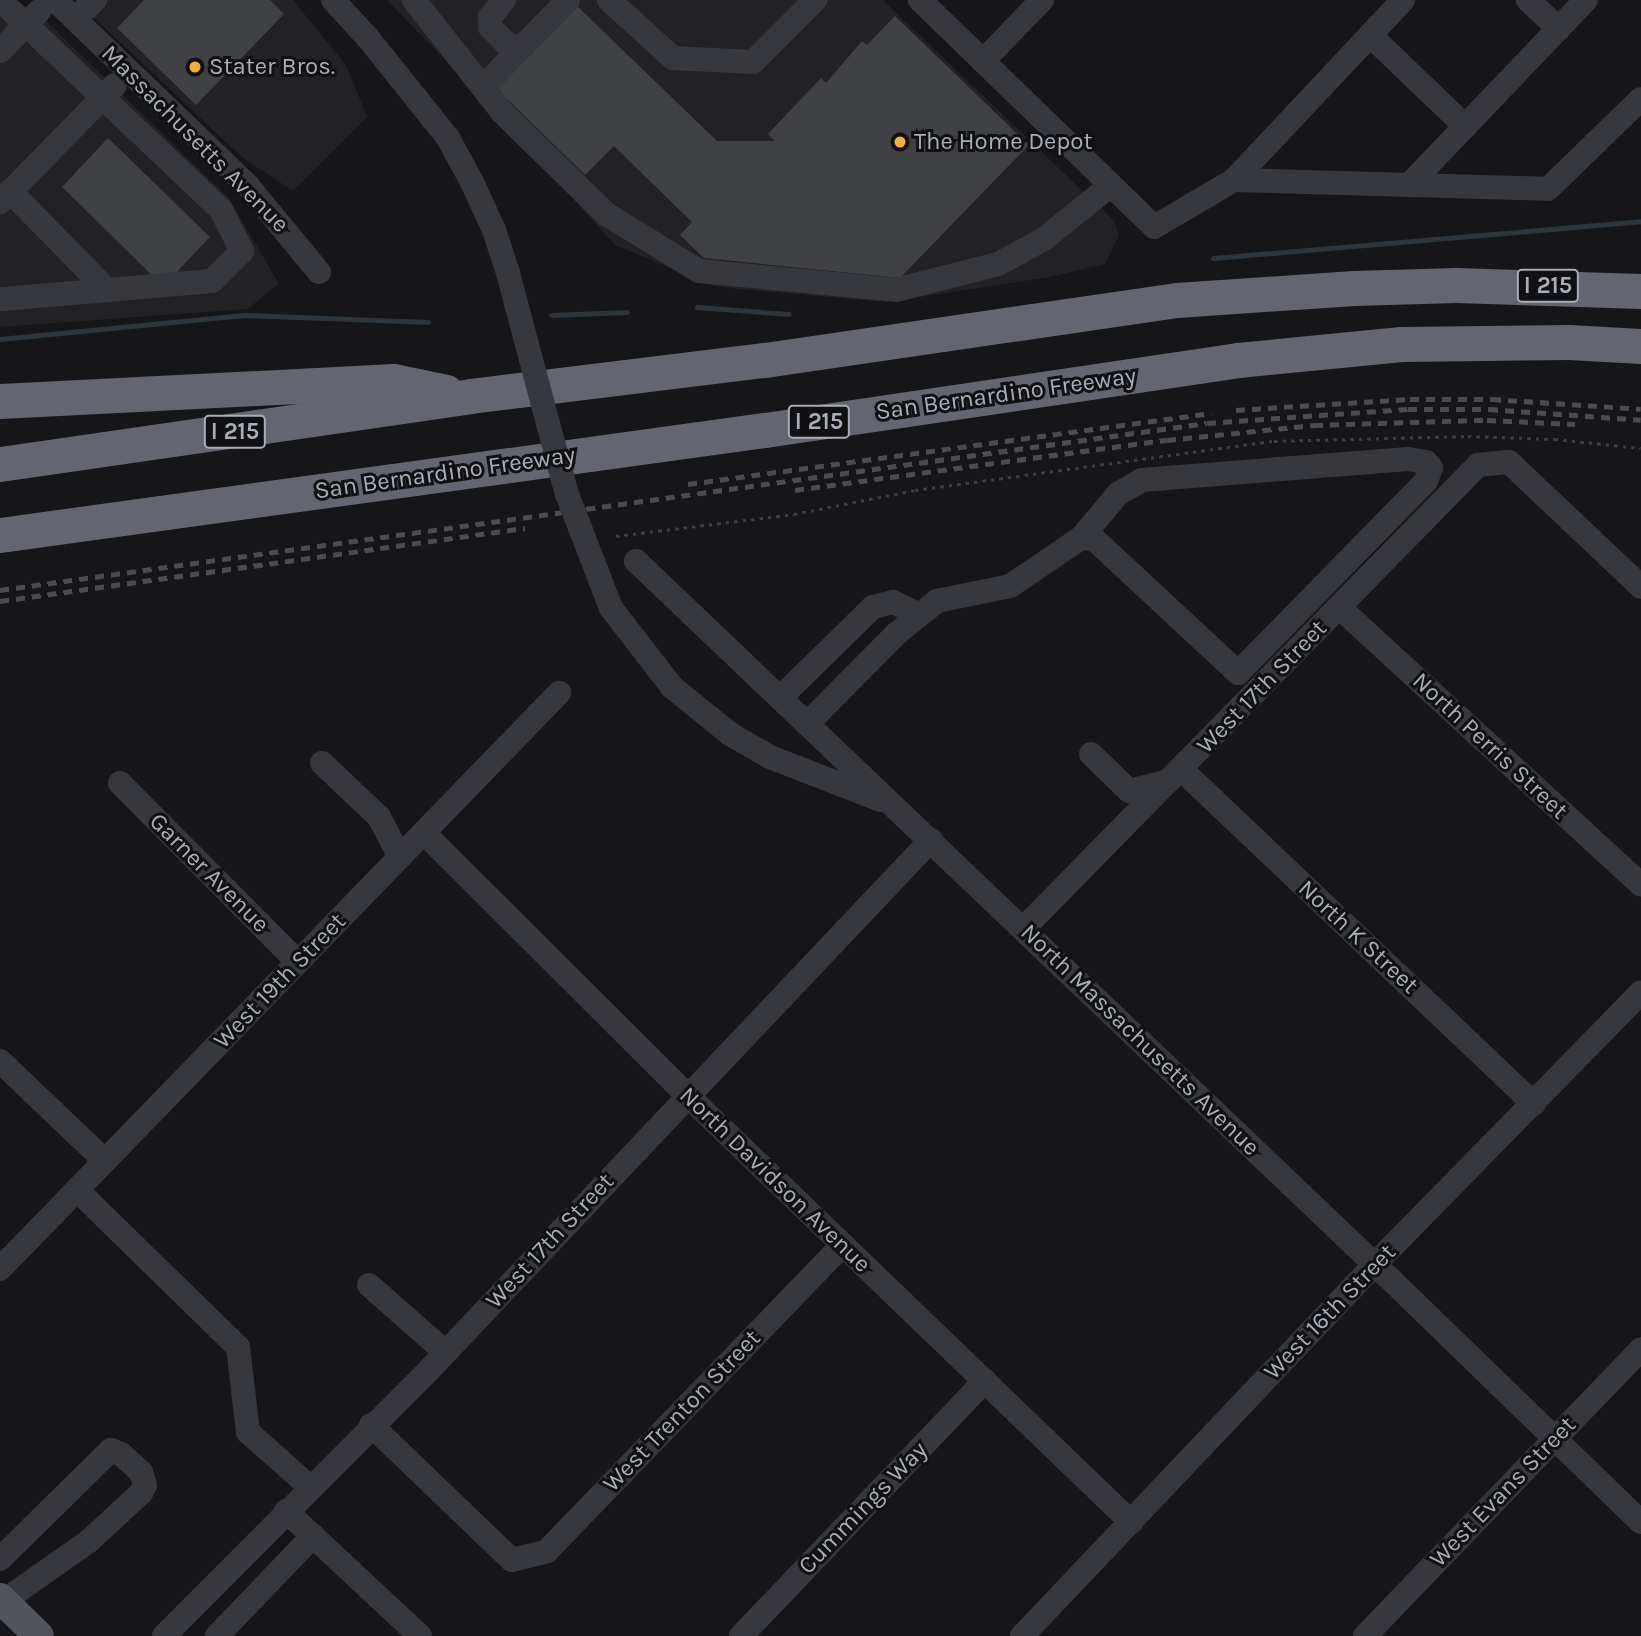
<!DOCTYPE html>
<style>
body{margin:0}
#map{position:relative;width:1641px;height:1636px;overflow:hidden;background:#161618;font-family:Karla,sans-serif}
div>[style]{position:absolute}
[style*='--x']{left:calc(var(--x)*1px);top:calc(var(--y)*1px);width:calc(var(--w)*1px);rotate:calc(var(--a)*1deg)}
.built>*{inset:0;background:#222225}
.stream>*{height:5px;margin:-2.5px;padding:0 2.5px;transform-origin:2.5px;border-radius:2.5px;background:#2c353c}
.building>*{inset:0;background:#404145}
.path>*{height:2.5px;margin-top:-1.25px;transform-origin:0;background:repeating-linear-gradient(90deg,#3d3f44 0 3.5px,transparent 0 8.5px)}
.minor>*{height:24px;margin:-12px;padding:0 12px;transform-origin:12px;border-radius:12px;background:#37383d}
.major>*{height:30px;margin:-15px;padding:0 15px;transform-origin:15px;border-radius:15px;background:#53555c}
.highway>*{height:35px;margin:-17.5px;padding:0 17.5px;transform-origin:17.5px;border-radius:17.5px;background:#63666e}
.rail>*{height:5px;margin-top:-2.5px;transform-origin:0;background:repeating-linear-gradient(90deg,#4a4c52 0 9px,transparent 0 16px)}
.minor-bridge>*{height:24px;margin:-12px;padding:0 12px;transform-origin:12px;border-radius:12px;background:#37383d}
.dots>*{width:19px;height:19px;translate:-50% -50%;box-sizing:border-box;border:4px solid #111113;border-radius:50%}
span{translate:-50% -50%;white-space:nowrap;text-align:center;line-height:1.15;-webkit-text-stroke:6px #111113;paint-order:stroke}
.shield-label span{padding:2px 5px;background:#111113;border:2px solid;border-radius:5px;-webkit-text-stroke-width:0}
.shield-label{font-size:23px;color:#a8adb8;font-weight:700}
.poi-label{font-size:24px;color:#a8adb8}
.left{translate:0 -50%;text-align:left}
.street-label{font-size:24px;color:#a8adb8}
</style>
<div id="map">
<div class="built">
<div style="clip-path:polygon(0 0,46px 21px,229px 198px,279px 284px,247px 309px,0 327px)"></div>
<div style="clip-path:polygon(75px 0,293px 0,346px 65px,367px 117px,293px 191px,243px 158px)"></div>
<div style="clip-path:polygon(387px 0,883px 0,1114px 221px,1119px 235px,1105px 264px,1050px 277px,887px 302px,716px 287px,615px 245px,475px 91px)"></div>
</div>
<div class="stream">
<div style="--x:1213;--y:258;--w:430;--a:-4.9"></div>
<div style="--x:697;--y:307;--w:92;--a:4.4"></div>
<div style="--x:551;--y:315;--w:76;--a:-2.3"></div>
<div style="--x:0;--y:339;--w:245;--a:-5.6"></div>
<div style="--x:244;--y:315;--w:184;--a:2.2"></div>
</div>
<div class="building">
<div style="clip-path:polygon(144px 0,270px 0,284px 14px,196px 105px,117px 28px)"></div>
<div style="clip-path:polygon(577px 6px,717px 141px,775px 141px,768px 134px,821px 78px,826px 83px,862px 41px,867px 45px,895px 16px,1029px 145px,900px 278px,704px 258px,680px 235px,692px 222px,614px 146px,585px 175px,497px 89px)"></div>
<div style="clip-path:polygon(108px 138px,210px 237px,174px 275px,154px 277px,62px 187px)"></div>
</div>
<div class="path">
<div style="--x:616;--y:536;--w:179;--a:-7"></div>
<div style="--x:794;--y:514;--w:123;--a:-11.2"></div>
<div style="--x:915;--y:490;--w:362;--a:-7.8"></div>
<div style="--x:1274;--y:441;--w:194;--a:-1.5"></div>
<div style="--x:1468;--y:436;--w:87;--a:2"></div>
<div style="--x:1555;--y:439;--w:86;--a:6"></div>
</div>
<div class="minor">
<div style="--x:0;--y:0;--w:305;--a:43.5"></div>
<div style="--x:221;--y:210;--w:46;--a:62.9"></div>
<div style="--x:242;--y:251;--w:42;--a:135"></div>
<div style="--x:212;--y:281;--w:213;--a:175.1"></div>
<div style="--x:55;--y:0;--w:267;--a:43.9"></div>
<div style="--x:247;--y:185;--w:113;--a:50.4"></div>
<div style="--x:333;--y:0;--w:52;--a:47.4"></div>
<div style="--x:368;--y:38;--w:128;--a:51.3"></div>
<div style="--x:448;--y:138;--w:50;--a:61.4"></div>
<div style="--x:472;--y:182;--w:53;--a:65.4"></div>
<div style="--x:494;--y:230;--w:45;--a:72"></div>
<div style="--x:414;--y:0;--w:142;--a:51.8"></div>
<div style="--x:502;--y:112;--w:146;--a:44.4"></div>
<div style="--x:606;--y:214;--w:109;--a:31.5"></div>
<div style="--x:699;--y:271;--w:198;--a:5.5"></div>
<div style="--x:896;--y:290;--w:105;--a:-14.3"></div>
<div style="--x:998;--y:264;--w:52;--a:-28.5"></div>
<div style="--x:1044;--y:239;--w:86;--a:-38.9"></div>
<div style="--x:504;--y:0;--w:22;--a:129"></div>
<div style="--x:490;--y:17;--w:10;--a:90"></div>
<div style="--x:490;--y:27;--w:24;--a:45"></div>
<div style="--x:507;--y:44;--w:9;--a:18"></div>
<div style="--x:516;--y:47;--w:7;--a:-8"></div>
<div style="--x:523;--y:46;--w:64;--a:-45.6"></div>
<div style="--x:609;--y:0;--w:86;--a:42.2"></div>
<div style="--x:673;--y:58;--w:80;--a:2.9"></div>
<div style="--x:753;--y:62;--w:88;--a:-45"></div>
<div style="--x:920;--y:0;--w:326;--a:44.1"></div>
<div style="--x:1154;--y:227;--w:93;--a:-30.4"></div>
<div style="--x:1234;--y:180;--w:314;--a:1.6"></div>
<div style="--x:1548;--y:189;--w:129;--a:-44.1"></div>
<div style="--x:1528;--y:0;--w:42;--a:43.1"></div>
<div style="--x:75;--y:19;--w:28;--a:-44"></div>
<div style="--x:1370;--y:35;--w:132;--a:43.8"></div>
<div style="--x:0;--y:51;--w:56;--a:-45.7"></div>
<div style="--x:983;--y:61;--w:85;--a:-46"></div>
<div style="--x:483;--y:87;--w:57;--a:-45.7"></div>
<div style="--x:1234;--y:180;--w:247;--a:-46.8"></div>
<div style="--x:1409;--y:185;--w:256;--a:-46.3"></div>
<div style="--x:10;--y:191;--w:139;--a:45.6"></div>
<div style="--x:0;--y:202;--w:164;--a:-45.5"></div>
<div style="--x:636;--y:561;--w:1038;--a:43.6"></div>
<div style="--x:1388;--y:1277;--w:352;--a:44.1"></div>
<div style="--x:1339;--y:607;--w:410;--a:42.6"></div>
<div style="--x:611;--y:608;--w:100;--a:52.3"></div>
<div style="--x:672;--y:687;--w:75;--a:39"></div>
<div style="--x:730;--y:734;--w:46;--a:29.9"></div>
<div style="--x:770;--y:757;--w:119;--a:21.2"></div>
<div style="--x:780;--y:698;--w:130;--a:-44.4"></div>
<div style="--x:873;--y:607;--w:21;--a:-14"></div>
<div style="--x:893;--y:602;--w:28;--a:26"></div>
<div style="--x:807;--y:724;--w:127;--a:-45.3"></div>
<div style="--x:896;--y:634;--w:53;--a:-38.8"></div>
<div style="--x:937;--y:601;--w:75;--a:-11.6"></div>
<div style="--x:1010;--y:586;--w:86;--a:-34.1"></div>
<div style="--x:1081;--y:538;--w:13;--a:4"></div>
<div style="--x:1094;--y:539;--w:197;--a:42.9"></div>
<div style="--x:1238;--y:673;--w:269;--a:-45.6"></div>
<div style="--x:1426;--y:481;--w:14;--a:-69"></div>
<div style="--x:1431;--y:468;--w:8;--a:-130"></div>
<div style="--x:1426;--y:462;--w:18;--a:-171"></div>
<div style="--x:1408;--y:459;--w:267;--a:175.5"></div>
<div style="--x:1142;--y:480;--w:28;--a:150"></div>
<div style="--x:1118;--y:494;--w:57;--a:130.1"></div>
<div style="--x:1091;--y:754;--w:53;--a:44.2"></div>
<div style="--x:1129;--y:791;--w:41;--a:-14"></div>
<div style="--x:322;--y:763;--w:79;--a:43.5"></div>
<div style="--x:379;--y:817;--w:45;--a:62.3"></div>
<div style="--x:1182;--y:770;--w:485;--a:43.5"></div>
<div style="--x:120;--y:783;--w:252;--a:45.2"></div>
<div style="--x:424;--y:833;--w:373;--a:44.9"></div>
<div style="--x:688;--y:1096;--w:615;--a:43.88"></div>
<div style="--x:1023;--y:929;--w:650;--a:-45.56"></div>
<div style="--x:1478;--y:465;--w:31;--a:-6"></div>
<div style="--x:1509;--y:462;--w:182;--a:43.4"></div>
<div style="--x:0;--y:1061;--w:145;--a:43.6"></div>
<div style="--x:77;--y:1190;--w:225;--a:44.3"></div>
<div style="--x:238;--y:1347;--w:86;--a:83.3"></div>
<div style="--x:248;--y:1432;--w:83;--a:41.6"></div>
<div style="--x:0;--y:1269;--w:803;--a:-45.86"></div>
<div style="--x:369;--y:1285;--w:101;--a:41.4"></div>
<div style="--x:371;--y:1425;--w:195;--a:43.8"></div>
<div style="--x:512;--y:1560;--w:36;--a:-14"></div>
<div style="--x:547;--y:1551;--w:426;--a:-46"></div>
<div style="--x:286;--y:1511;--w:183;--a:43"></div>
<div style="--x:0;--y:1559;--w:156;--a:-44.5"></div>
<div style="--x:111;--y:1450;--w:11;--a:22"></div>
<div style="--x:121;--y:1454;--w:27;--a:42"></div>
<div style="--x:141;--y:1472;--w:14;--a:73"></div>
<div style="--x:145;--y:1485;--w:9;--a:117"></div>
<div style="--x:141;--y:1493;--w:71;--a:137.3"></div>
<div style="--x:89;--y:1541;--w:104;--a:144.8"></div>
<div style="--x:164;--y:1636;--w:375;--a:-45.1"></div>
<div style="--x:429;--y:1370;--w:730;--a:-46.55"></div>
<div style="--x:217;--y:1636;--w:139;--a:-46.2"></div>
<div style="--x:741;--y:1636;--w:353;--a:-46.3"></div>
<div style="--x:1022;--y:1636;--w:513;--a:-46.5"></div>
<div style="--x:1375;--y:1264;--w:380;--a:-45.6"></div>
<div style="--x:1365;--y:1636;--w:398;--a:-46.1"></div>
</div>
<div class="major">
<div style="--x:0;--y:1598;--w:54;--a:44.3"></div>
</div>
<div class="highway">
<div style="--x:0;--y:401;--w:394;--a:-2.9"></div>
<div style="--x:393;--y:381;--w:54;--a:11.7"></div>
<div style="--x:0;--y:464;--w:475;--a:-8.2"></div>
<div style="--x:470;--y:396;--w:297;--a:-7"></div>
<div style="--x:765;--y:360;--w:416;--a:-8.3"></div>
<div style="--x:1177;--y:300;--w:177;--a:-3.9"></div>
<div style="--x:1354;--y:288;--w:102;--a:-1.7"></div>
<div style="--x:1456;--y:285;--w:185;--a:1.9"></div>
<div style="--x:0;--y:535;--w:772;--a:-7.82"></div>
<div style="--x:765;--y:430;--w:478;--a:-8.4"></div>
<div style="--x:1238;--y:360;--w:164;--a:-5.6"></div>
<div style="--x:1401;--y:344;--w:168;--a:-0.7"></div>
<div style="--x:1569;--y:342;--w:72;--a:3.2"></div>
</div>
<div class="rail">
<div style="--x:1236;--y:410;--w:174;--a:-3.6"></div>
<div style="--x:1410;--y:399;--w:82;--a:0"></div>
<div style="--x:1492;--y:399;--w:149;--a:3.8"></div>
<div style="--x:688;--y:484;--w:528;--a:-7.73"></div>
<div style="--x:795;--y:490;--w:375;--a:-7.7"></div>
<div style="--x:1167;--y:440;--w:148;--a:-5.8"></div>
<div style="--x:1314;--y:425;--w:173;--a:-1.7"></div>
<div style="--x:1487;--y:420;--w:88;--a:2.6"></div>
<div style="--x:0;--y:590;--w:1218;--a:-7.88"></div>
<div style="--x:1207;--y:423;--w:201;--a:-4"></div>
<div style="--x:1408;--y:409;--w:81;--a:0"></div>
<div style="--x:1489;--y:409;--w:152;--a:4.1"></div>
<div style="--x:0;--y:601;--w:530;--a:-7.92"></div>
</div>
<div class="minor-bridge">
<div style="--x:508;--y:273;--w:229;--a:75.1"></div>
<div style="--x:567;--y:494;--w:122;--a:68.9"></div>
</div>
<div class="dots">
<div style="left:195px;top:67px;background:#f2b134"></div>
<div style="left:900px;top:142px;background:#f2b134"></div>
</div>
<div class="shield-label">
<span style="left:1548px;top:286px">I 215</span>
<span style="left:819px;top:422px">I 215</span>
<span style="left:235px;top:432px">I 215</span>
</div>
<div class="poi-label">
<span class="left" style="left:209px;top:67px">Stater Bros.</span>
<span class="left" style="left:914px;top:142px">The Home Depot</span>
</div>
<div class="street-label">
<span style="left:195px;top:139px;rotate:45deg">Massachusetts Avenue</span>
<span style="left:1006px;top:394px;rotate:-8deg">San Bernardino Freeway</span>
<span style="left:445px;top:473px;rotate:-8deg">San Bernardino Freeway</span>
<span style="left:1262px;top:687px;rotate:-46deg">West 17th Street</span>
<span style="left:1490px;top:746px;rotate:43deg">North Perris Street</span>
<span style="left:209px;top:873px;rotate:45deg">Garner Avenue</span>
<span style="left:1358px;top:937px;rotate:43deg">North K Street</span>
<span style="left:280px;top:981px;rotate:-46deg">West 19th Street</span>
<span style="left:1140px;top:1040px;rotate:44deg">North Massachusetts Avenue</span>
<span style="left:775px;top:1180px;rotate:44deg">North Davidson Avenue</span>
<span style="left:550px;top:1241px;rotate:-47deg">West 17th Street</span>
<span style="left:1330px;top:1312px;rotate:-46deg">West 16th Street</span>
<span style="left:682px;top:1411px;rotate:-46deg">West Trenton Street</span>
<span style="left:1503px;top:1492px;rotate:-46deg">West Evans Street</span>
<span style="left:863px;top:1508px;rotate:-46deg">Cummings Way</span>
</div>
</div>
